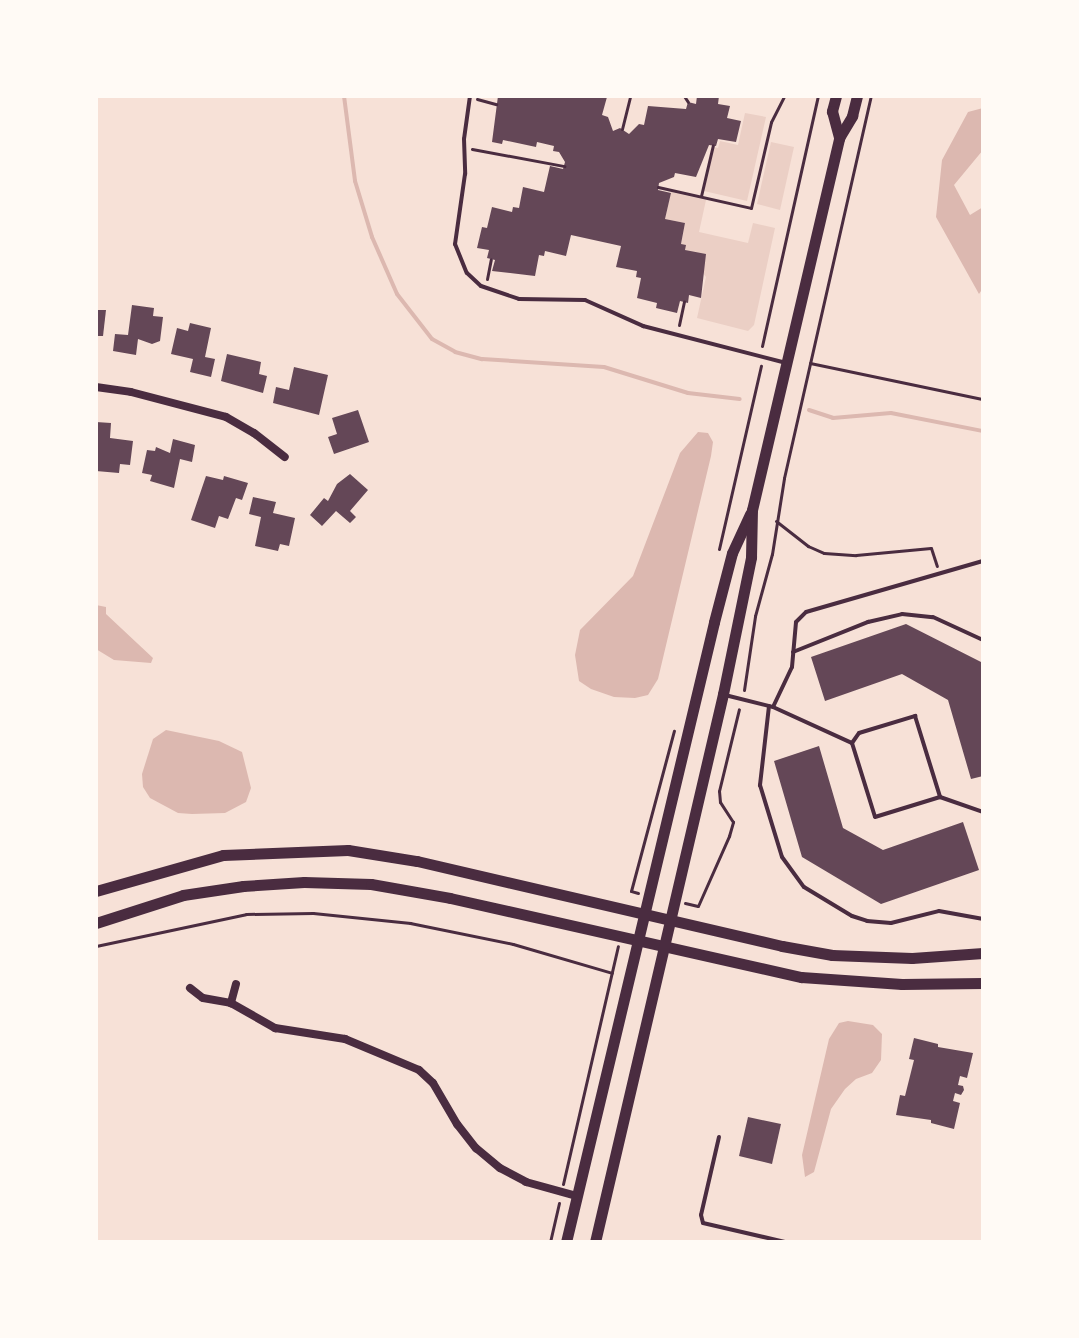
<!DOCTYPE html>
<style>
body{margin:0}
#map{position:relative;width:1079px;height:1338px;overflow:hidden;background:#f7e1d7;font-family:Ubuntu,sans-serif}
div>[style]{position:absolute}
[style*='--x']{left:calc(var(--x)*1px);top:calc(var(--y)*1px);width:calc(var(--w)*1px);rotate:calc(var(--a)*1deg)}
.green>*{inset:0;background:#ebcfc5}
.water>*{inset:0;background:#dcb8b0}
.stream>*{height:4px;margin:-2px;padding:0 2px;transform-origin:2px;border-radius:2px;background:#dcb8b0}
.building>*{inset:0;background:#644757}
.path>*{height:3px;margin:-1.5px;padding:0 1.5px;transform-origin:1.5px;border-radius:1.5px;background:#4a2c40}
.service>*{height:4px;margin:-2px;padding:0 2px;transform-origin:2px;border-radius:2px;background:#4a2c40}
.minor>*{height:8px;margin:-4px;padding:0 4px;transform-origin:4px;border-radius:4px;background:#4a2c40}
.secondary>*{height:11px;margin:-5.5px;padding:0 5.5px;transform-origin:5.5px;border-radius:5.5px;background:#4a2c40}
span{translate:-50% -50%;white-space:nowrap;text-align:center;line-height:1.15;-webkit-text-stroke:7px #fffaf5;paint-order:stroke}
.frame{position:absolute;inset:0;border:98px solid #fffaf5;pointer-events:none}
</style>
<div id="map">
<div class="green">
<div style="clip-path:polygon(745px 113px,766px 117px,747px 201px,704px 191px,713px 147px,718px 148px,720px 141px,738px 145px)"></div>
<div style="clip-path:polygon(771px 142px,794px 147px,780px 210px,757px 204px)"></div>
<div style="clip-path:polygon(671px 192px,706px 200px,699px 232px,748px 243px,753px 223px,775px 228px,754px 325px,748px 331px,697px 318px,706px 277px,681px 244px,685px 223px,665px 219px)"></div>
</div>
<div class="water">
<div style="clip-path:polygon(983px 108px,983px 150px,954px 185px,970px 215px,983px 207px,983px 288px,979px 294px,936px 217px,942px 160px,968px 112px)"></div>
<div style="clip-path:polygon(698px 432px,708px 433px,713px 442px,711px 456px,658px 679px,648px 695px,635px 698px,614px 697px,591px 689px,579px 681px,575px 655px,580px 630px,633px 576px,680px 453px)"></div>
<div style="clip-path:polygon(96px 605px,106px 607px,106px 614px,153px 658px,151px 663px,114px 660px,96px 649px)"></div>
<div style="clip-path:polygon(166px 730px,219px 741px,242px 752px,251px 788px,246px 802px,225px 813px,192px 814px,178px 813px,150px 798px,143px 787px,142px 774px,153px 739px)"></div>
<div style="clip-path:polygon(848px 1021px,873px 1025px,882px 1034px,881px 1060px,872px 1073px,856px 1079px,845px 1089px,831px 1109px,814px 1172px,805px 1177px,802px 1155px,829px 1039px,839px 1023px)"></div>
</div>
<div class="stream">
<div style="--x:344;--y:96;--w:86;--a:82.6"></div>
<div style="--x:355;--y:181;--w:59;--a:73.1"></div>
<div style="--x:372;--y:237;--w:62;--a:66.3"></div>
<div style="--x:397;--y:294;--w:57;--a:52.1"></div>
<div style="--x:432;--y:339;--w:26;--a:29"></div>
<div style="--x:455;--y:352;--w:28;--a:15"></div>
<div style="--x:482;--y:359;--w:122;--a:3.8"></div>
<div style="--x:604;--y:367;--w:88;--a:17.2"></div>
<div style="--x:688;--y:393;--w:52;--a:6.6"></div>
<div style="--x:809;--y:410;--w:25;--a:18"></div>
<div style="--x:833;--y:418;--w:58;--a:-4.9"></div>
<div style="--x:891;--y:413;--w:94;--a:11.1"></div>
</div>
<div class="building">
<div style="clip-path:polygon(498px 96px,607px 97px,602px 115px,608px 117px,613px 131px,620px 128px,629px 134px,639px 124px,644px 125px,648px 106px,686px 109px,688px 102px,696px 104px,697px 96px,719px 96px,718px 104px,730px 106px,727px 118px,741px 121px,736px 142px,718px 139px,716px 146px,709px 145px,696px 177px,675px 173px,674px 177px,659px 183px,658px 190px,671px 193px,665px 219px,685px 223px,681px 244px,686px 245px,685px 250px,706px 254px,701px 298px,689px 295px,688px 303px,680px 301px,677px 313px,656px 308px,657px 303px,637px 298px,641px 278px,636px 277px,637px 271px,616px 267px,621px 246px,571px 235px,566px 256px,545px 251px,544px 256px,539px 255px,535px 276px,492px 271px,495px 260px,487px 258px,489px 250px,477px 248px,482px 227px,487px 228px,492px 207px,512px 212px,513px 207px,519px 208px,523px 187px,544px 192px,550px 166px,563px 169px,565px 162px,559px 152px,553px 151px,554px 146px,537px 142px,536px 147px,503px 140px,502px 144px,492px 142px)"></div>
<div style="clip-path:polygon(132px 305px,154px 308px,153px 316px,163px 317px,160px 341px,152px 344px,138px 339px,136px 355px,113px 351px,115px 334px,128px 335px)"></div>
<div style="clip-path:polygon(96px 310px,106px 310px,103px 336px,96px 336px)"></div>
<div style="clip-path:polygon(190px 323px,211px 328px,205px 357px,215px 359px,211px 377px,190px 372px,193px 359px,171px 354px,177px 328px,188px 331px)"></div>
<div style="clip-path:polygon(227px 354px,261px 362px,259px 374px,267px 376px,263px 393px,221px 381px)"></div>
<div style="clip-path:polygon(294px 367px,328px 375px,319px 415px,273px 403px,276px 387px,289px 390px)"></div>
<div style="clip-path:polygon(358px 410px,369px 442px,334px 454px,328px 437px,337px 434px,332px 418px)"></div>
<div style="clip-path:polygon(96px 422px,111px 423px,110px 438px,133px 441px,130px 465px,120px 464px,119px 473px,96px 471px)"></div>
<div style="clip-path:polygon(173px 439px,195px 445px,192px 462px,180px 459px,174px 488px,150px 481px,152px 475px,142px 473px,147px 450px,155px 451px,156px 447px,170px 453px)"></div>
<div style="clip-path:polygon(350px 474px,368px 490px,350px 511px,356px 517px,350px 523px,336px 511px,322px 526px,310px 515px,324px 498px,328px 501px,337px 484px)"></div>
<div style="clip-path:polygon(206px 476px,223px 480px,224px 476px,248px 483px,242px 500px,236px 498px,228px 519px,219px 516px,215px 528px,191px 520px)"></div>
<div style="clip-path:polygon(253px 497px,276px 502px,273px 513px,295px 518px,289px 546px,280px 544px,278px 551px,255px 546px,261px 517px,249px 514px)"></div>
<div style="clip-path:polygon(906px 624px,983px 663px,983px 776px,971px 779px,948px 700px,902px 674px,825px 701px,811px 657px)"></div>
<div style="clip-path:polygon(819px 746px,843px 828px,883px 850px,963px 822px,979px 870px,881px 904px,802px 857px,774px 761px)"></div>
<div style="clip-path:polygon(914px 1038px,938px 1044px,938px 1047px,973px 1053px,967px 1078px,960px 1076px,958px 1085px,963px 1086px,964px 1090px,961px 1095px,955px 1093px,953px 1101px,960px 1103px,954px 1129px,931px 1123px,931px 1120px,896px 1115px,900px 1095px,905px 1096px,914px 1060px,909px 1059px)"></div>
<div style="clip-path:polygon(748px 1117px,781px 1124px,772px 1164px,739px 1156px)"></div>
</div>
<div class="path">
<div style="--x:648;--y:96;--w:16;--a:0"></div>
<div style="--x:684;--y:96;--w:7;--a:56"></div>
<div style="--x:477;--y:99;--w:20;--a:15"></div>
<div style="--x:622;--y:129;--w:34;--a:-76"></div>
<div style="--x:472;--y:149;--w:94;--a:10.5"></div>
<div style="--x:658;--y:187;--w:95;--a:12.7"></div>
<div style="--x:751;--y:208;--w:88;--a:-76.9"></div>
<div style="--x:771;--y:122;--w:29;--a:-63"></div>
<div style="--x:701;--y:196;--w:52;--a:-76.8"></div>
<div style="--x:487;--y:279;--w:20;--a:-79"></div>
<div style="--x:679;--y:325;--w:24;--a:-78"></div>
<div style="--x:762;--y:346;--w:256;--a:-77.4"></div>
<div style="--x:810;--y:363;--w:177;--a:11.8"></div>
<div style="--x:776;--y:521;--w:41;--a:38"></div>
<div style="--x:808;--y:546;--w:17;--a:24"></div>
<div style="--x:824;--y:553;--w:32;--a:4"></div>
<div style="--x:856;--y:555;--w:75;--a:-5.3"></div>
<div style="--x:931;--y:548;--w:19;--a:72"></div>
<div style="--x:719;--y:549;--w:188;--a:-77.1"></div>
<div style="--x:744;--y:690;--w:75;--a:-81.5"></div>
<div style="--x:755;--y:616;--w:64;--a:-74.7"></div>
<div style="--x:772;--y:554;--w:77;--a:-81"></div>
<div style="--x:784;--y:478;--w:392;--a:-77.2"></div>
<div style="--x:638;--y:893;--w:7;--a:-164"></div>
<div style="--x:631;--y:891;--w:166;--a:-75"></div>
<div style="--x:685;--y:903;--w:13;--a:13"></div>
<div style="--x:698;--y:906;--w:77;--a:-66.1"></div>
<div style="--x:729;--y:836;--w:15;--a:-74"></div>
<div style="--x:733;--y:822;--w:24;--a:-123"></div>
<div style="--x:720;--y:802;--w:11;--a:-95"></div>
<div style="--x:719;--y:791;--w:84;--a:-76.3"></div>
<div style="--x:96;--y:946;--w:153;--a:-12"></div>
<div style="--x:246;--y:914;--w:67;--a:-0.9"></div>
<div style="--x:313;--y:913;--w:98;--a:5.9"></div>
<div style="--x:410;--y:923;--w:105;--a:11.5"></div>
<div style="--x:513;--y:944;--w:103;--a:16.3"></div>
<div style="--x:563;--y:1184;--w:244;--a:-77"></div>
<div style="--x:550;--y:1242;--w:40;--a:-77"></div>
</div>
<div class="service">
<div style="--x:470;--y:96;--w:43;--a:97.9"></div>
<div style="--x:464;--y:139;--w:35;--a:88"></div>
<div style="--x:465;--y:174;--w:71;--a:98.1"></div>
<div style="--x:455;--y:244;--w:31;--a:68"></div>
<div style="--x:467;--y:273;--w:19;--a:43"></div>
<div style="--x:481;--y:286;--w:40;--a:18.9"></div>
<div style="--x:519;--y:299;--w:66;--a:0.9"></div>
<div style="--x:585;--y:300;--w:64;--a:24.1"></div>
<div style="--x:643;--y:326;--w:148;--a:14.5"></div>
<div style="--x:793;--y:652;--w:81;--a:-21.8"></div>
<div style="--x:868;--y:622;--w:35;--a:-13"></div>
<div style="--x:902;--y:614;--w:31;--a:6"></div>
<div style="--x:933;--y:617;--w:55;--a:24.7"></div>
<div style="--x:725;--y:695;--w:49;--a:14"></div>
<div style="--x:773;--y:707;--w:44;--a:-64.6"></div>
<div style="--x:792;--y:667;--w:45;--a:-84.9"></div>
<div style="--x:796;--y:622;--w:14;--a:-45"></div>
<div style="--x:806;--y:612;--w:184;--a:-16.1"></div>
<div style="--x:769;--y:706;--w:80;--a:96.5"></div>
<div style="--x:760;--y:785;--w:75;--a:73"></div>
<div style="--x:782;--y:857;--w:37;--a:54"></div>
<div style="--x:804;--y:887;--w:56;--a:31.1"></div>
<div style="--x:852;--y:916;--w:16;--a:18"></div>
<div style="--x:867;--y:921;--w:24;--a:5"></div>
<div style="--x:891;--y:923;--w:49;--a:-14"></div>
<div style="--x:939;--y:911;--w:45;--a:10.3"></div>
<div style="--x:773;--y:707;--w:87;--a:24.5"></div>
<div style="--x:852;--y:743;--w:77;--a:72.7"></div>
<div style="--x:875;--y:817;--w:68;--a:-17.1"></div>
<div style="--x:940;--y:797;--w:46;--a:19.2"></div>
<div style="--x:852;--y:743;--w:12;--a:-55"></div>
<div style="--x:859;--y:733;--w:59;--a:-16.9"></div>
<div style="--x:915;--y:716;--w:85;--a:72.8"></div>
<div style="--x:719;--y:1137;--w:80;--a:103"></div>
<div style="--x:701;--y:1215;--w:8;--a:76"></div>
<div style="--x:703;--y:1223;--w:84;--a:13"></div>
</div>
<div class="minor">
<div style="--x:96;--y:387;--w:35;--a:8"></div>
<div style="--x:131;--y:392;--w:98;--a:14.7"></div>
<div style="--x:226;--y:417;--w:32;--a:30"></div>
<div style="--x:254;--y:433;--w:39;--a:38"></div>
<div style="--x:236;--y:984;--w:20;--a:105"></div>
<div style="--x:231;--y:1003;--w:51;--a:29.6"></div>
<div style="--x:275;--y:1028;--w:71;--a:8.9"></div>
<div style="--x:345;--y:1039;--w:80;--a:22.7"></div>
<div style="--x:419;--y:1070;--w:19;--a:43"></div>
<div style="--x:433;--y:1083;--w:48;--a:59.7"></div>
<div style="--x:457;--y:1124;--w:31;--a:52"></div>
<div style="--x:476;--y:1148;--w:31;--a:40"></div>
<div style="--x:500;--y:1168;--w:30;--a:28"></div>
<div style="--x:526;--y:1182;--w:53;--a:15.4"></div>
<div style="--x:190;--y:988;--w:16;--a:38"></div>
<div style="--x:203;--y:998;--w:28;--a:10"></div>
</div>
<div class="secondary">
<div style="--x:836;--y:96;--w:16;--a:105"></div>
<div style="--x:832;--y:111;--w:28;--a:75"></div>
<div style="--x:96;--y:891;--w:132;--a:-15.8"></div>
<div style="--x:223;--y:855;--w:125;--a:-2.3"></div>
<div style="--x:348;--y:850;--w:70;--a:9.1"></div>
<div style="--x:417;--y:861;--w:375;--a:13.1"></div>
<div style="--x:782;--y:946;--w:51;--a:10.2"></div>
<div style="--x:832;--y:955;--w:80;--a:2.1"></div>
<div style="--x:912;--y:958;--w:71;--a:-4"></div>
<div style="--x:96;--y:923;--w:91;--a:-17.8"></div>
<div style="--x:183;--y:895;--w:61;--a:-8.5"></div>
<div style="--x:243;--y:886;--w:61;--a:-3.8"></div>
<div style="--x:304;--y:882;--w:67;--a:1.7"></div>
<div style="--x:371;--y:884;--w:80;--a:10"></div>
<div style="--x:450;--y:898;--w:360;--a:12.7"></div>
<div style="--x:801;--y:977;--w:101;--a:4"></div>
<div style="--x:902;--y:984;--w:81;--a:-0.7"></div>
<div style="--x:566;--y:1242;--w:637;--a:-76.57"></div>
<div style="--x:714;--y:622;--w:71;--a:-75.4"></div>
<div style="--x:732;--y:553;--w:43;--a:-65.2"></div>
<div style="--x:595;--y:1242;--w:563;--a:-76.85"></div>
<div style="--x:723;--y:694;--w:140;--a:-78.4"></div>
<div style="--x:751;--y:557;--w:47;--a:-88.8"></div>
<div style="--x:752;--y:510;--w:382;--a:-76.8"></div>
<div style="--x:839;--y:138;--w:26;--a:-59"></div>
<div style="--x:852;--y:116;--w:21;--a:-76"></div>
</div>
<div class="frame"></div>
</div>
